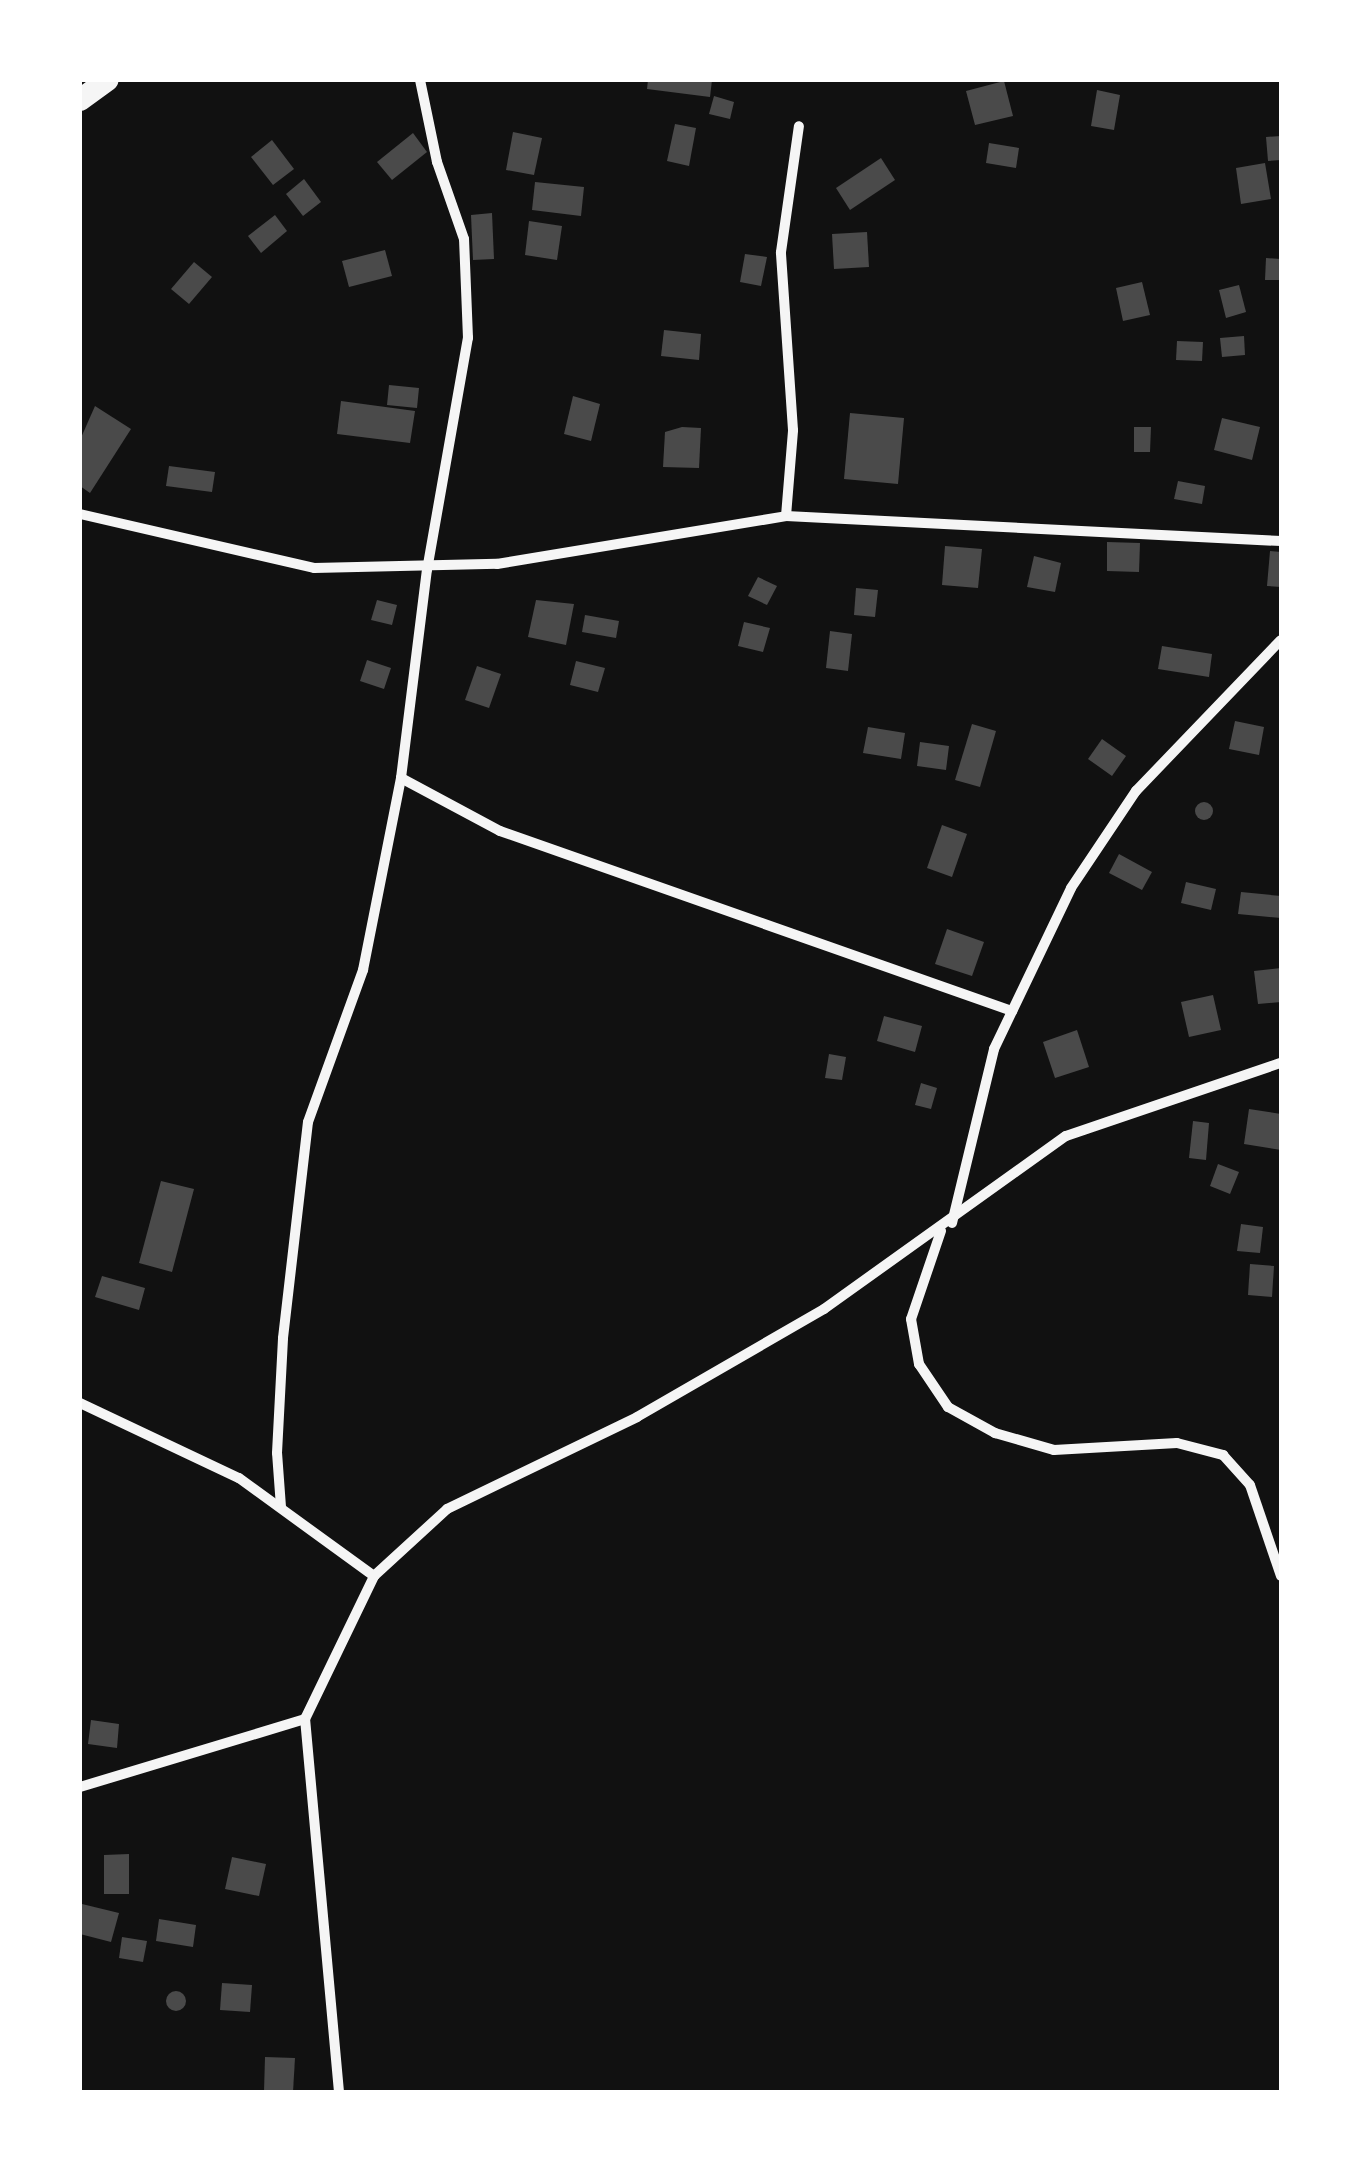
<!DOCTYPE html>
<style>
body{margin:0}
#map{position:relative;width:1361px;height:2172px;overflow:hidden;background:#111;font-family:Barlow,sans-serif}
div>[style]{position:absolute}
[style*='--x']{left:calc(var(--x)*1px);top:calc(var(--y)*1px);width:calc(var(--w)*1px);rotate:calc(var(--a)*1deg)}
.building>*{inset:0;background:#4a4a4a}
.round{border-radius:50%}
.minor>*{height:10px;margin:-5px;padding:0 5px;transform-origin:5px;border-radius:5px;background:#f5f5f5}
.primary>*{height:22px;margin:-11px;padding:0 11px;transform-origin:11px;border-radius:11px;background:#f5f5f5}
span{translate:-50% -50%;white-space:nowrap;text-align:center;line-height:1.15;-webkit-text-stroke:8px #fff;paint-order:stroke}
.frame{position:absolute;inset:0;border:82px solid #fff;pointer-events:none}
</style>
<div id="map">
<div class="building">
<div style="clip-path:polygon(648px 80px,712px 80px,710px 97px,647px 89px)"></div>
<div style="clip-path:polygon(1004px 81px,1013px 116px,975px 125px,966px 91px)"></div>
<div style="clip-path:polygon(1097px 90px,1120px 95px,1114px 130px,1091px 126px)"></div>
<div style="clip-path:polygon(714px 96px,734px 102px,730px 119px,709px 114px)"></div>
<div style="clip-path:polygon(675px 124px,696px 128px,689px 166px,667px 161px)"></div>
<div style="clip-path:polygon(513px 132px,542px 138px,534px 175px,506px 170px)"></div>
<div style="clip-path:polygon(413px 133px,427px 152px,392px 180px,377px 162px)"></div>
<div style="clip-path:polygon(1281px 136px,1281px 160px,1268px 161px,1266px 137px)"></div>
<div style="clip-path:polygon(272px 140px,294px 169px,273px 185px,251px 157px)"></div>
<div style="clip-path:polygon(989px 143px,1019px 148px,1016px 168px,986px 163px)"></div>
<div style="clip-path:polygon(881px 158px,895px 180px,850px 210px,836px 188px)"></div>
<div style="clip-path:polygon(1265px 163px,1271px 199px,1241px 204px,1236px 168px)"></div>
<div style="clip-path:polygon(304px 179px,321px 202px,303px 216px,286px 194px)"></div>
<div style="clip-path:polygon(535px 182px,584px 187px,581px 216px,532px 210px)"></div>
<div style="clip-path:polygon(492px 213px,494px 259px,473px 260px,471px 215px)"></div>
<div style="clip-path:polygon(275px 215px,287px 231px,261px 253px,248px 236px)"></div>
<div style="clip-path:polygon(529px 221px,562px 226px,557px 260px,525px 255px)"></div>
<div style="clip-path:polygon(867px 232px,869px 267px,834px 269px,832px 234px)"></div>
<div style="clip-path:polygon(385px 250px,392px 276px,349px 287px,342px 261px)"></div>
<div style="clip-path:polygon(745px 254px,767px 257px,761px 286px,740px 282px)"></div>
<div style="clip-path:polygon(1266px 258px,1281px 259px,1281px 280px,1265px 280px)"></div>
<div style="clip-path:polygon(194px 262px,212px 277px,189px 304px,171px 289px)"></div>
<div style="clip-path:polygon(1142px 282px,1150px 315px,1123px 321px,1116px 288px)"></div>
<div style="clip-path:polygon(1239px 285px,1246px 312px,1226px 318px,1219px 290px)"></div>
<div style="clip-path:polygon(664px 330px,701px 334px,699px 360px,661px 356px)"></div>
<div style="clip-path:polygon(1244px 336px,1245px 355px,1222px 357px,1220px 338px)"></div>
<div style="clip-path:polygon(1177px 341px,1203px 342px,1202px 361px,1176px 360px)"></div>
<div style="clip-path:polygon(389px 385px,419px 388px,417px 408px,387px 405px)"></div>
<div style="clip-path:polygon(573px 396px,600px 404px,591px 441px,564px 434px)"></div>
<div style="clip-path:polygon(341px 401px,415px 411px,410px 443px,337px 434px)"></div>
<div style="clip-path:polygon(95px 406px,131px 429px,90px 493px,80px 486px,80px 440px)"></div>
<div style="clip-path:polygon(850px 413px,904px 418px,898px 484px,844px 479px)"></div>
<div style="clip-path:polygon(1222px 418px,1260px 427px,1252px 460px,1214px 450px)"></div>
<div style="clip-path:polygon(682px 427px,701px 428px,699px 468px,663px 467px,665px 432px)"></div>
<div style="clip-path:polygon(1134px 427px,1151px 427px,1150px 452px,1134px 452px)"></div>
<div style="clip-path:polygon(169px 466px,215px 472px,212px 492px,166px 486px)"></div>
<div style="clip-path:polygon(1178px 481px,1205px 486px,1202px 504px,1174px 499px)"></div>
<div style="clip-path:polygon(1107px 542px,1140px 543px,1139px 572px,1107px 571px)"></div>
<div style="clip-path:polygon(945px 546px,982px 549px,978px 588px,942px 585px)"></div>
<div style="clip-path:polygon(1270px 551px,1281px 552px,1281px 587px,1267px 586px)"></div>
<div style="clip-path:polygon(1034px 556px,1061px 563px,1055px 592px,1027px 587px)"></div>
<div style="clip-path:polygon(758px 577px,777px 586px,767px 605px,748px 596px)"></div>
<div style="clip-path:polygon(856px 588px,878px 590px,875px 617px,854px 615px)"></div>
<div style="clip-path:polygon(377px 600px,397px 605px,392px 625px,371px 620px)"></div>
<div style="clip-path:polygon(536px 600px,574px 604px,566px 645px,528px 637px)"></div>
<div style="clip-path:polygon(585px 615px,619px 621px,616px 638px,582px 632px)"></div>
<div style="clip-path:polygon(744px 622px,770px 628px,763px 652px,738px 646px)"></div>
<div style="clip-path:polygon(830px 631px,852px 634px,848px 671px,826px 668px)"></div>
<div style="clip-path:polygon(1162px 646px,1212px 654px,1209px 677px,1158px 669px)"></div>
<div style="clip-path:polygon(367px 660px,391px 668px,384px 689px,360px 681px)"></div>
<div style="clip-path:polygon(576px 661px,605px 668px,598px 692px,570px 685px)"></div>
<div style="clip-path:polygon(477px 666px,501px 674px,489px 708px,465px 700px)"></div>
<div style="clip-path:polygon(1235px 721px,1264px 727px,1259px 755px,1229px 749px)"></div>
<div style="clip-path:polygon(972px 724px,996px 731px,980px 787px,955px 780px)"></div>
<div style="clip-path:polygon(868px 727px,905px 733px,901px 759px,863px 753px)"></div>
<div style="clip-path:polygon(1102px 739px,1126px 756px,1112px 776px,1088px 759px)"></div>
<div style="clip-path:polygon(920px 742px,949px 746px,946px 770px,917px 766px)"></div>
<div class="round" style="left:1195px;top:802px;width:18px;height:18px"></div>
<div style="clip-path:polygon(942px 825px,967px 834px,952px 877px,927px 868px)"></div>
<div style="clip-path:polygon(1119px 854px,1152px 872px,1142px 890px,1109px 873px)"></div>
<div style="clip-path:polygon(1186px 882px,1216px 889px,1211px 910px,1181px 903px)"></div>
<div style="clip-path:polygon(1241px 892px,1281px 896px,1281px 918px,1238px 914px)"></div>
<div style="clip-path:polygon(947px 929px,984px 942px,972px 976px,935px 964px)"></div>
<div style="clip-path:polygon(1281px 968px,1281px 1002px,1258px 1004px,1254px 971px)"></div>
<div style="clip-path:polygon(1213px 995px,1221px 1030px,1189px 1037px,1181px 1002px)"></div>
<div style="clip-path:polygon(884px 1016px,922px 1026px,915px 1052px,877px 1041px)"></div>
<div style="clip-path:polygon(1077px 1030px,1089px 1067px,1055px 1078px,1043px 1042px)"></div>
<div style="clip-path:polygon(829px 1054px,846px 1057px,842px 1080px,825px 1078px)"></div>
<div style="clip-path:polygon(921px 1083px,937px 1088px,931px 1109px,915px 1105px)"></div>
<div style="clip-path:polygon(1249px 1109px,1281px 1114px,1281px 1150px,1244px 1144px)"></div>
<div style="clip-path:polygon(1193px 1121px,1209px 1123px,1206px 1160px,1189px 1158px)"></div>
<div style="clip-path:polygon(1218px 1164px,1239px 1172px,1230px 1194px,1210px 1186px)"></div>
<div style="clip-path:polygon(161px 1181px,194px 1189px,172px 1272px,139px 1263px)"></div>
<div style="clip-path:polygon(1241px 1224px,1263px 1227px,1260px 1253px,1237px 1251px)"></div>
<div style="clip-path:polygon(1250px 1264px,1274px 1266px,1272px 1297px,1248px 1295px)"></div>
<div style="clip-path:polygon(102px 1276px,145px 1288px,139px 1310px,95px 1297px)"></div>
<div style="clip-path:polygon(91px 1720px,119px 1724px,117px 1748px,88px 1744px)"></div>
<div style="clip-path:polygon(129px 1854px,129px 1894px,104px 1894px,104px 1855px)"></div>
<div style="clip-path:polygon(232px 1857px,266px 1864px,259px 1896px,225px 1889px)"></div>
<div style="clip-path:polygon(82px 1904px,119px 1913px,111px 1942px,80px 1934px)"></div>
<div style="clip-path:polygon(159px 1919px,196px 1925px,193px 1947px,156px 1941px)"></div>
<div style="clip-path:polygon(122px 1937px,147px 1941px,143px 1962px,119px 1958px)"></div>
<div style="clip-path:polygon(222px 1983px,252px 1985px,250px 2012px,220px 2010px)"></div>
<div class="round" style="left:166px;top:1991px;width:20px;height:20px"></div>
<div style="clip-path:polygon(265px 2057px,295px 2058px,293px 2092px,264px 2092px)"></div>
</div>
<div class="minor">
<div style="--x:80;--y:514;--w:240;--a:13"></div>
<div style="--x:314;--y:568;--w:183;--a:-1.3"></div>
<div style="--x:497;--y:564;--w:293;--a:-9.4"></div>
<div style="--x:786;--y:516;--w:496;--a:2.9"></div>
<div style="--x:786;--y:516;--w:86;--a:-85.3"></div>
<div style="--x:793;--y:430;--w:178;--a:-93.9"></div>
<div style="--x:781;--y:252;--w:127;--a:-81.9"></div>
<div style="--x:401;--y:778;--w:112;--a:28.2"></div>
<div style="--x:500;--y:831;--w:543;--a:19.37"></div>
<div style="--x:952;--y:1223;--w:179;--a:-76.4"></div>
<div style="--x:994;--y:1049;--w:178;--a:-64.4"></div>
<div style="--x:1071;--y:888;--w:117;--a:-56.2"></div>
<div style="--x:1136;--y:791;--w:209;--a:-46.2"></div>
<div style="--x:941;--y:1231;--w:93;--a:108.8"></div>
<div style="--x:911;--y:1319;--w:46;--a:79.9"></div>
<div style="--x:919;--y:1364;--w:52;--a:56"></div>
<div style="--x:948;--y:1407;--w:54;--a:29"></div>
<div style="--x:995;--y:1433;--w:61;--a:16.1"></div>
<div style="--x:1054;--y:1450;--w:123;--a:-3.3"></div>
<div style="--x:1177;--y:1443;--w:48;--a:14.6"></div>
<div style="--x:1223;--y:1455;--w:40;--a:48"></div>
<div style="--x:1250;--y:1485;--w:96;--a:71.2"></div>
<div style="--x:80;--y:1403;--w:176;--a:25.3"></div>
<div style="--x:239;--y:1478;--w:167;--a:36"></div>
<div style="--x:281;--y:1507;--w:54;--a:-94.2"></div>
<div style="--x:277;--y:1453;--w:115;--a:-87"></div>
<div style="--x:283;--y:1338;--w:217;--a:-83.4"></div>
<div style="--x:308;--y:1122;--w:162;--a:-70.1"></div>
<div style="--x:363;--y:970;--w:196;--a:-78.8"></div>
<div style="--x:401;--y:778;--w:210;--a:-82.9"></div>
<div style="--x:427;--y:570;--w:236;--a:-80"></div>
<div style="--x:468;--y:338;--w:99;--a:-92.3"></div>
<div style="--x:464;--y:239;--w:82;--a:-109.3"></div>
<div style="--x:437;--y:162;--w:84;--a:-101.7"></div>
<div style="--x:80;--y:1787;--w:235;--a:-16.8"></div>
<div style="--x:339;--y:2092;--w:375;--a:-95.2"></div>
<div style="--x:305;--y:1719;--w:159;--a:-64.2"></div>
<div style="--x:374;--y:1576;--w:99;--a:-42.5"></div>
<div style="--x:447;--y:1509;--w:211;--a:-25.8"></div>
<div style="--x:637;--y:1417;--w:216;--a:-30"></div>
<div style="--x:824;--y:1309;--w:297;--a:-35.6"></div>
<div style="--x:1066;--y:1136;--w:227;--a:-18.8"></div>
</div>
<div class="primary">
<div style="--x:80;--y:100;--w:34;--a:-36"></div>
</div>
<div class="frame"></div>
</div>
